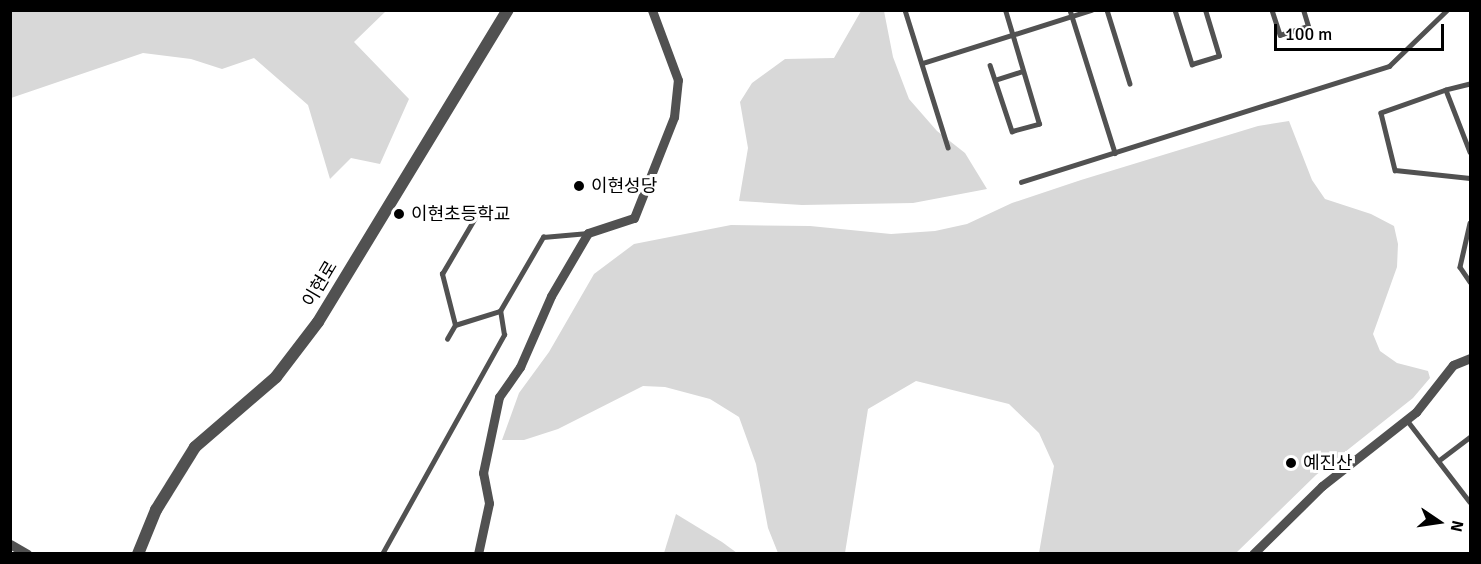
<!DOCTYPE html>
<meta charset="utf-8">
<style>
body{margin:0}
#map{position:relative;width:1481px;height:564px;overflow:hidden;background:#fff;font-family:Signika,"Noto Sans KR",sans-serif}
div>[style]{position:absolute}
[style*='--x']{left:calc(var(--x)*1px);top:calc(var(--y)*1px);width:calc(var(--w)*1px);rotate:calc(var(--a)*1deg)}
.green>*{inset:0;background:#d8d8d8}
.service>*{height:4.5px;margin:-2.25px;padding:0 2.25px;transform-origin:2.25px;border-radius:2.25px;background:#515151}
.minor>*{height:9px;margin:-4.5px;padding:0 4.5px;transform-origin:4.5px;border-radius:4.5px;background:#515151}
.tertiary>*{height:12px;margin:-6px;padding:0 6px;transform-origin:6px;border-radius:6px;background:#515151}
.dots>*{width:16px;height:16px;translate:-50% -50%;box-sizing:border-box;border:3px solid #fff;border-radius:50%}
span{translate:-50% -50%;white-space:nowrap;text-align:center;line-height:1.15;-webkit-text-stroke:6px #fff;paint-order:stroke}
.poi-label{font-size:18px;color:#000}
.left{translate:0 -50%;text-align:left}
.street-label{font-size:18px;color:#000}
.frame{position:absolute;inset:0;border:12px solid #000;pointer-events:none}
.north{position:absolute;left:1409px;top:492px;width:60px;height:60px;-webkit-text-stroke:4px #fff;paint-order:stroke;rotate:103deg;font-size:16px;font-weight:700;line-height:24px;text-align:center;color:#000}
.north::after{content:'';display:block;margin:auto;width:21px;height:27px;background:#000;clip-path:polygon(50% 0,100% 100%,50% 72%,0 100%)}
.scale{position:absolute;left:1274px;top:24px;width:170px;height:27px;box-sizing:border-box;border:3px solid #000;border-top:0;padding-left:8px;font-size:18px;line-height:21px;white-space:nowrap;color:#000;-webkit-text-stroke:4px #fff;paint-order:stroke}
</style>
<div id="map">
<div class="green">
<div style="clip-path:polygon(387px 10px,354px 42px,409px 99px,380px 164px,351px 158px,330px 179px,308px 105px,254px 58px,222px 69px,191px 59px,143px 53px,11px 98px,11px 11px)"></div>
<div style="clip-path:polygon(861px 11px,884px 11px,893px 57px,909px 99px,937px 131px,965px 153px,987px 189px,913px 203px,802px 205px,739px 201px,748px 148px,740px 102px,752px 83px,785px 59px,834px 58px)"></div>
<div style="clip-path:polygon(1289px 121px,1312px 180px,1325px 199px,1371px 214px,1394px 226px,1398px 244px,1397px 267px,1373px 334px,1380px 351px,1397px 363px,1428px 371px,1430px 378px,1413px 398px,1316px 475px,1236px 553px,1039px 553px,1054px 466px,1039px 433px,1009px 404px,916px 381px,868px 409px,845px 553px,778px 553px,768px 528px,756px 464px,739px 417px,710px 399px,665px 387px,643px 386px,558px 429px,524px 440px,502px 440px,519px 393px,549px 352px,594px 274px,634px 244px,731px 225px,810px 226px,891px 234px,935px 231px,967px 224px,1012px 203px,1081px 180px,1258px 126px)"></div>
<div style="clip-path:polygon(676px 514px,722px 542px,737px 553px,664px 553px)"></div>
</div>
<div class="service">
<div style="--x:905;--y:10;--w:144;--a:72.6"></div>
<div style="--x:1070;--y:10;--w:150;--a:72.5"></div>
<div style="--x:1107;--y:10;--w:77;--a:72.7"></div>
<div style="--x:1175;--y:10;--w:57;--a:72.5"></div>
<div style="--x:1192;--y:64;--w:28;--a:-17"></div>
<div style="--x:1219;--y:56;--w:48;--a:-106.9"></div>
<div style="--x:1272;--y:10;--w:26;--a:72"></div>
<div style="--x:1280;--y:35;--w:29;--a:-18"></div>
<div style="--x:1308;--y:26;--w:17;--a:-107"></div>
<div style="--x:923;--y:63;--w:176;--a:-17.5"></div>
<div style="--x:990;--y:65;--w:70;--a:71.6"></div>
<div style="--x:1012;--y:131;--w:28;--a:-15"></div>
<div style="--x:1039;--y:124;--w:119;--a:-106.6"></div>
<div style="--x:995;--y:80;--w:29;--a:-18"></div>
<div style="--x:1470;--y:84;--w:25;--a:166"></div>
<div style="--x:1446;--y:90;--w:66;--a:68.8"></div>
<div style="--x:1446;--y:90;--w:69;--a:160.5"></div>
<div style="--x:1381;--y:113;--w:59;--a:76.2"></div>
<div style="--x:1395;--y:170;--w:75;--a:6.1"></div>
<div style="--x:1021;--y:182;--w:386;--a:-17.5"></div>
<div style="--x:1389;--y:66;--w:81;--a:-44"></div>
<div style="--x:1470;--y:223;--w:45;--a:102.8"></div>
<div style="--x:1460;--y:267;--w:18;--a:56"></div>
<div style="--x:455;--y:325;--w:53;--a:-104.3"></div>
<div style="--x:442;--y:274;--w:67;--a:-59.6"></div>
<div style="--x:447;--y:339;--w:16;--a:-60"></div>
<div style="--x:455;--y:325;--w:47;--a:-17.3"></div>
<div style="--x:500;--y:311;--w:86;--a:-59.8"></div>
<div style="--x:543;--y:237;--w:45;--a:-5.1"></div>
<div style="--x:1407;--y:420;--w:103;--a:52.5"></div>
<div style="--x:1438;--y:461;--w:40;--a:-37"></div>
<div style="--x:382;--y:554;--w:251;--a:-60.9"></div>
<div style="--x:504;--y:335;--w:24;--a:-99"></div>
</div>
<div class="minor">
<div style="--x:10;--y:544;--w:20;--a:30"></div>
<div style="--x:478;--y:554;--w:52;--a:-77.8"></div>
<div style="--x:489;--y:503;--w:31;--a:-101"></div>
<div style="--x:483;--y:473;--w:78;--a:-78.1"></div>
<div style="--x:499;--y:397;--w:37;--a:-55"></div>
<div style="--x:520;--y:367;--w:77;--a:-66.4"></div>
<div style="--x:551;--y:296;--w:73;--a:-59.6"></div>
<div style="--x:588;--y:233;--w:48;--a:-18.1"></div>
<div style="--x:634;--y:218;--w:109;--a:-68.4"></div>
<div style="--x:674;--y:117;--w:37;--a:-84"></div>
<div style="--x:678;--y:80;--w:75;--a:-110.4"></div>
<div style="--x:1253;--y:554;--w:97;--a:-44.6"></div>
<div style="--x:1322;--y:486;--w:120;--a:-38.2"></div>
<div style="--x:1416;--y:412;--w:60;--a:-51.8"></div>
<div style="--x:1453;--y:365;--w:18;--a:-22"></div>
</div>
<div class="tertiary">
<div style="--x:138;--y:554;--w:48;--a:-67.8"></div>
<div style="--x:156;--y:510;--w:74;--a:-58.2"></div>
<div style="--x:195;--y:447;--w:107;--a:-40.8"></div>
<div style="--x:276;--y:377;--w:69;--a:-52.6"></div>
<div style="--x:318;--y:322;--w:365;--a:-58.7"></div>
</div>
<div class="dots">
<div style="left:579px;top:186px;background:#000"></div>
<div style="left:399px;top:214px;background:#000"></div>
<div style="left:1291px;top:463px;background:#000"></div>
</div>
<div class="poi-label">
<span class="left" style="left:591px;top:186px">이현성당</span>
<span class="left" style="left:411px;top:214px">이현초등학교</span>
<span class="left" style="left:1303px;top:463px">예진산</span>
</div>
<div class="street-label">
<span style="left:320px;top:284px;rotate:-59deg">이현로</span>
</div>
<div class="frame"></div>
<div class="north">N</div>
<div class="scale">100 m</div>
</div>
